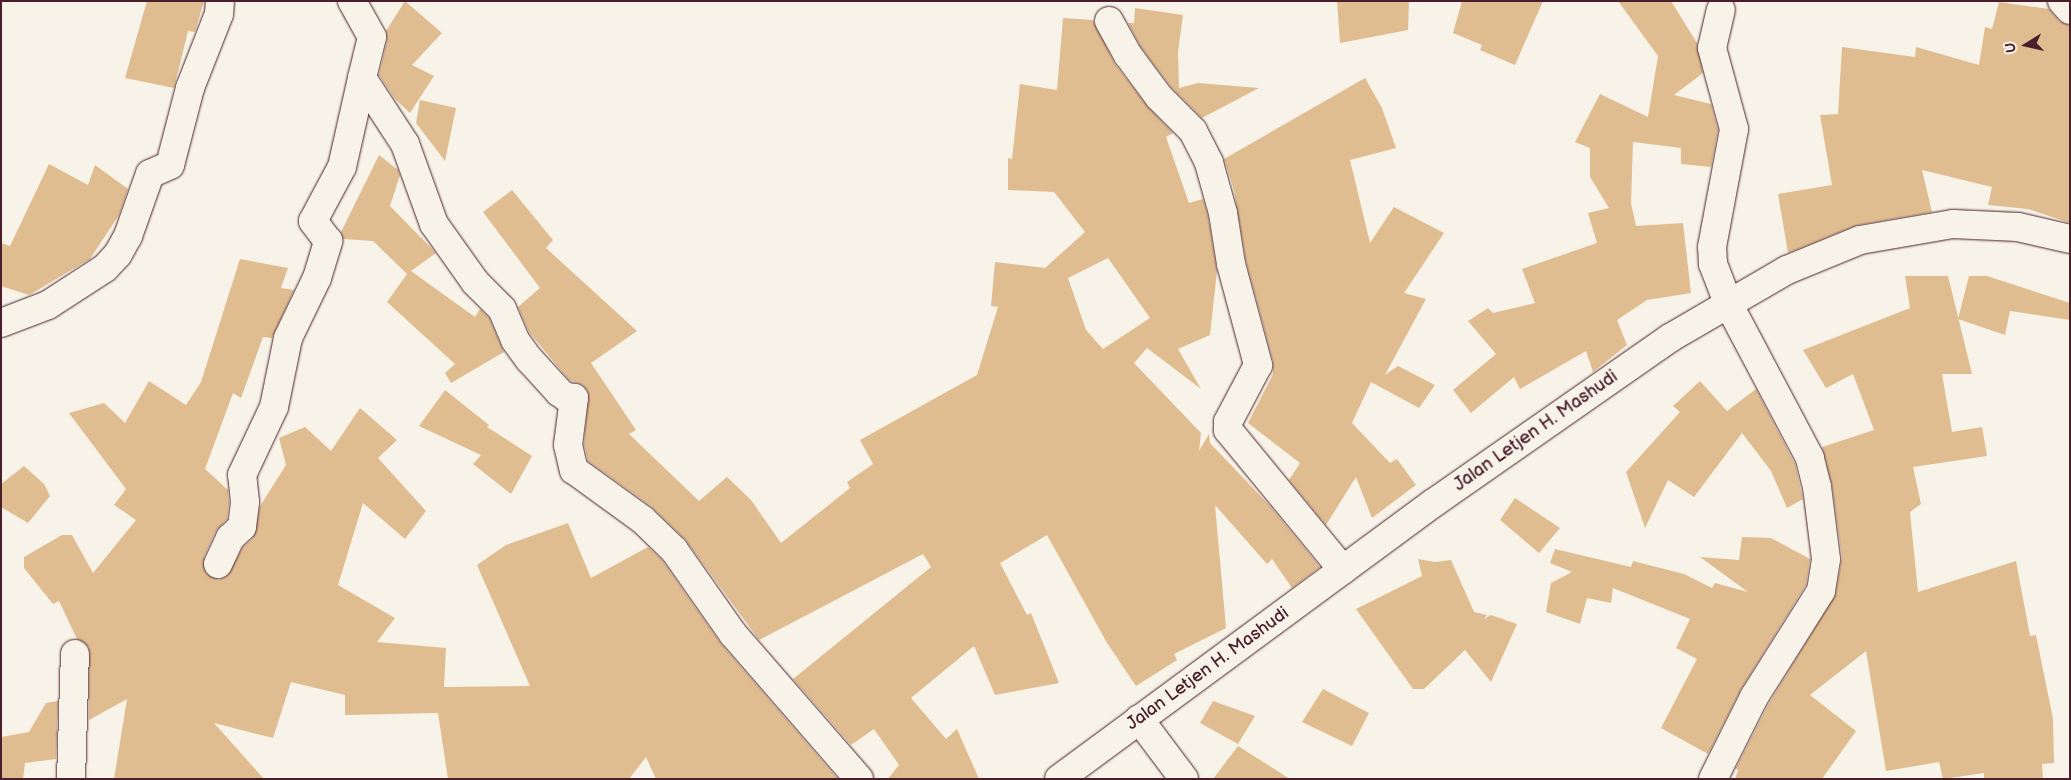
<!DOCTYPE html>
<style>
body{margin:0}
#map{position:relative;width:2071px;height:780px;overflow:hidden;background:#f7f3e8;font-family:"Balsamiq Sans",sans-serif}
div>[style]{position:absolute}
[style*='--x']{left:calc(var(--x)*1px);top:calc(var(--y)*1px);width:calc(var(--w)*1px);rotate:calc(var(--a)*1deg)}
.building>*{inset:0;background:#e0bd91}
.roads{filter:drop-shadow(0 0 1px #4a1f2b) drop-shadow(0 0 1px #4a1f2b)}
.street>*{height:28px;margin:-14px;padding:0 14px;transform-origin:14px;border-radius:14px;background:#f7f3e8}
.secondary>*{height:28px;margin:-14px;padding:0 14px;transform-origin:14px;border-radius:14px;background:#f7f3e8}
span{translate:-50% -50%;white-space:nowrap;text-align:center;line-height:1.15;-webkit-text-stroke:4px #f7f3e8;paint-order:stroke}
.street-label{font-size:18px;color:#4a1f2b}
.frame{position:absolute;inset:0;border:2px solid #4a1f2b;pointer-events:none}
.north{position:absolute;left:2001px;top:20px;width:50px;height:50px;-webkit-text-stroke:4px #f7f3e8;paint-order:stroke;rotate:260deg;font-size:14px;font-weight:700;line-height:20px;text-align:center;color:#4a1f2b}
.north::after{content:'';display:block;margin:auto;width:18px;height:22px;background:#4a1f2b;clip-path:polygon(50% 0,100% 100%,50% 72%,0 100%)}
</style>
<div id="map">
<div class="building">
<div style="clip-path:polygon(147px 1px,204px 1px,195px 32px,188px 31px,174px 88px,125px 78px)"></div>
<div style="clip-path:polygon(405px 1px,442px 33px,412px 65px,434px 76px,410px 113px,395px 99px,379px 75px,387px 41px,386px 31px)"></div>
<div style="clip-path:polygon(1337px 1px,1409px 1px,1408px 30px,1340px 43px)"></div>
<div style="clip-path:polygon(1462px 1px,1543px 1px,1515px 65px,1480px 50px,1482px 45px,1453px 33px)"></div>
<div style="clip-path:polygon(1618px 1px,1671px 1px,1697px 43px,1703px 73px,1674px 95px,1711px 104px,1718px 130px,1711px 167px,1681px 164px,1681px 148px,1633px 142px,1631px 203px,1636px 226px,1683px 223px,1691px 293px,1647px 300px,1617px 320px,1627px 345px,1593px 372px,1586px 351px,1520px 389px,1514px 377px,1471px 413px,1453px 390px,1496px 354px,1468px 321px,1488px 308px,1493px 313px,1535px 303px,1522px 269px,1597px 243px,1588px 213px,1609px 208px,1590px 177px,1590px 148px,1575px 142px,1600px 94px,1648px 117px,1658px 56px)"></div>
<div style="clip-path:polygon(1999px 2px,2049px 9px,2059px 21px,2070px 25px,2070px 223px,2028px 209px,1988px 205px,1992px 187px,1922px 170px,1932px 212px,1857px 225px,1788px 253px,1778px 194px,1832px 185px,1820px 115px,1838px 114px,1842px 47px,1915px 57px,1916px 47px,1979px 65px,1985px 27px,1992px 29px)"></div>
<div style="clip-path:polygon(1135px 8px,1183px 15px,1178px 52px,1179px 88px,1198px 83px,1259px 88px,1202px 118px,1171px 87px,1141px 47px,1128px 23px,1134px 23px)"></div>
<div style="clip-path:polygon(evenodd,1063px 18px,1093px 20px,1115px 64px,1147px 106px,1173px 133px,1166px 137px,1189px 203px,1203px 199px,1208px 216px,1217px 271px,1210px 335px,1178px 349px,1201px 389px,1147px 348px,1134px 363px,1201px 433px,1199px 451px,1209px 434px,1210px 443px,1271px 507px,1320px 567px,1292px 588px,1272px 559px,1267px 564px,1215px 505px,1226px 628px,1174px 654px,1177px 660px,1136px 686px,1107px 643px,1047px 535px,1000px 563px,1027px 615px,1031px 613px,1059px 683px,995px 695px,974px 646px,911px 698px,946px 739px,957px 729px,979px 779px,888px 779px,899px 765px,874px 729px,851px 745px,793px 679px,931px 567px,923px 554px,759px 640px,685px 539px,652px 507px,588px 461px,584px 444px,588px 392px,583px 385px,569px 380px,529px 332px,518px 307px,540px 288px,483px 212px,512px 190px,553px 240px,546px 248px,637px 331px,591px 363px,636px 430px,629px 434px,699px 501px,727px 477px,751px 500px,781px 543px,850px 488px,847px 482px,873px 464px,860px 440px,977px 375px,998px 307px,991px 306px,995px 262px,1045px 268px,1085px 232px,1054px 192px,1008px 190px,1008px 158px,1012px 159px,1020px 84px,1057px 90px,1063px 18px,1108px 258px,1150px 318px,1103px 349px,1086px 330px,1068px 278px,1108px 258px)"></div>
<div style="clip-path:polygon(1365px 78px,1382px 108px,1396px 148px,1350px 160px,1370px 243px,1394px 207px,1444px 233px,1404px 293px,1426px 299px,1385px 375px,1398px 366px,1435px 385px,1419px 408px,1371px 382px,1352px 423px,1390px 463px,1397px 459px,1416px 485px,1372px 518px,1356px 477px,1326px 525px,1289px 480px,1300px 463px,1248px 423px,1273px 374px,1273px 361px,1246px 261px,1234px 190px,1224px 159px)"></div>
<div style="clip-path:polygon(420px 100px,456px 108px,445px 161px,416px 123px)"></div>
<div style="clip-path:polygon(379px 155px,398px 170px,400px 175px,390px 206px,436px 253px,411px 271px,475px 317px,480px 309px,489px 318px,504px 352px,451px 383px,445px 373px,455px 364px,387px 302px,407px 274px,373px 241px,343px 239px,341px 232px)"></div>
<div style="clip-path:polygon(49px 164px,88px 185px,95px 165px,128px 189px,119px 215px,90px 259px,29px 295px,1px 286px,1px 243px,10px 246px)"></div>
<div style="clip-path:polygon(240px 259px,288px 268px,281px 288px,294px 290px,272px 338px,263px 337px,241px 398px,233px 393px,205px 469px,228px 490px,229px 502px,227px 519px,216px 531px,204px 557px,206px 573px,219px 580px,227px 576px,243px 547px,253px 538px,260px 506px,286px 465px,279px 438px,305px 427px,331px 451px,360px 408px,397px 440px,378px 458px,426px 511px,405px 539px,363px 503px,338px 585px,395px 618px,377px 642px,446px 648px,444px 687px,530px 686px,477px 565px,506px 545px,568px 523px,591px 578px,648px 547px,662px 560px,721px 644px,838px 779px,656px 779px,646px 757px,629px 779px,448px 779px,438px 713px,345px 715px,345px 695px,291px 682px,273px 738px,214px 723px,264px 779px,114px 779px,127px 699px,89px 720px,89px 647px,77px 639px,59px 601px,53px 604px,24px 568px,24px 557px,62px 535px,72px 535px,93px 573px,136px 520px,114px 505px,126px 489px,69px 413px,104px 403px,125px 423px,149px 381px,186px 405px,201px 382px)"></div>
<div style="clip-path:polygon(1905px 276px,1948px 276px,1972px 374px,1942px 374px,1952px 432px,1982px 427px,1987px 456px,1913px 467px,1921px 504px,1910px 512px,1918px 592px,2016px 561px,2030px 636px,2036px 635px,2053px 719px,2054px 763px,2042px 764px,2043px 779px,1984px 779px,1984px 773px,1943px 779px,1939px 762px,1886px 771px,1866px 651px,1810px 695px,1856px 731px,1822px 779px,1735px 779px,1738px 770px,1736px 768px,1768px 705px,1836px 593px,1842px 557px,1832px 485px,1822px 447px,1874px 430px,1853px 374px,1826px 388px,1803px 350px,1910px 308px)"></div>
<div style="clip-path:polygon(1969px 276px,1987px 276px,2070px 303px,2070px 320px,2010px 311px,2005px 335px,1958px 319px)"></div>
<div style="clip-path:polygon(1700px 381px,1727px 411px,1756px 389px,1795px 464px,1803px 499px,1787px 508px,1771px 471px,1742px 433px,1694px 497px,1668px 480px,1645px 528px,1626px 472px,1680px 412px,1673px 406px)"></div>
<div style="clip-path:polygon(445px 390px,489px 425px,487px 427px,532px 456px,511px 494px,473px 464px,481px 455px,419px 426px)"></div>
<div style="clip-path:polygon(24px 466px,44px 484px,50px 496px,28px 523px,1px 507px,1px 484px)"></div>
<div style="clip-path:polygon(1515px 498px,1560px 528px,1539px 553px,1500px 520px)"></div>
<div style="clip-path:polygon(1742px 537px,1771px 538px,1810px 559px,1806px 585px,1741px 689px,1708px 754px,1661px 728px,1697px 659px,1676px 648px,1690px 619px,1613px 588px,1611px 603px,1587px 598px,1580px 624px,1546px 612px,1551px 583px,1572px 572px,1550px 563px,1555px 549px,1631px 567px,1633px 561px,1684px 574px,1712px 588px,1715px 583px,1748px 592px,1700px 557px,1739px 560px)"></div>
<div style="clip-path:polygon(1418px 559px,1435px 562px,1451px 560px,1474px 612px,1487px 615px,1484px 619px,1491px 615px,1517px 624px,1491px 682px,1465px 650px,1424px 689px,1413px 689px,1356px 609px,1422px 576px)"></div>
<div style="clip-path:polygon(1323px 689px,1369px 713px,1352px 746px,1302px 722px)"></div>
<div style="clip-path:polygon(58px 701px,56px 759px,25px 763px,23px 779px,1px 779px,1px 737px,29px 732px,46px 703px)"></div>
<div style="clip-path:polygon(1213px 701px,1255px 716px,1238px 744px,1200px 723px)"></div>
<div style="clip-path:polygon(1238px 746px,1290px 779px,1213px 779px)"></div>
</div>
<div class="roads">
<div class="street">
<div style="--x:352;--y:1;--w:41;--a:60.9"></div>
<div style="--x:372;--y:37;--w:42;--a:103.7"></div>
<div style="--x:362;--y:78;--w:79;--a:56.9"></div>
<div style="--x:405;--y:144;--w:85;--a:70.1"></div>
<div style="--x:434;--y:224;--w:71;--a:54.7"></div>
<div style="--x:475;--y:282;--w:38;--a:45"></div>
<div style="--x:502;--y:309;--w:34;--a:67"></div>
<div style="--x:515;--y:340;--w:24;--a:54"></div>
<div style="--x:529;--y:359;--w:45;--a:47.7"></div>
<div style="--x:559;--y:392;--w:9;--a:36"></div>
<div style="--x:566;--y:397;--w:8;--a:7"></div>
<div style="--x:574;--y:398;--w:47;--a:97.3"></div>
<div style="--x:568;--y:445;--w:26;--a:77"></div>
<div style="--x:574;--y:470;--w:85;--a:35.9"></div>
<div style="--x:643;--y:520;--w:43;--a:44.1"></div>
<div style="--x:674;--y:550;--w:103;--a:54.9"></div>
<div style="--x:733;--y:634;--w:192;--a:49"></div>
<div style="--x:2062;--y:1;--w:12;--a:48"></div>
<div style="--x:1109;--y:21;--w:39;--a:61"></div>
<div style="--x:1128;--y:55;--w:52;--a:53.6"></div>
<div style="--x:1159;--y:97;--w:48;--a:45"></div>
<div style="--x:1193;--y:131;--w:36;--a:63"></div>
<div style="--x:1209;--y:163;--w:52;--a:74.4"></div>
<div style="--x:1223;--y:213;--w:52;--a:81.1"></div>
<div style="--x:1231;--y:264;--w:105;--a:75"></div>
<div style="--x:1258;--y:365;--w:64;--a:117.8"></div>
<div style="--x:1228;--y:422;--w:8;--a:90"></div>
<div style="--x:1228;--y:430;--w:181;--a:50.6"></div>
<div style="--x:1;--y:323;--w:50;--a:-21"></div>
<div style="--x:48;--y:305;--w:68;--a:-33"></div>
<div style="--x:105;--y:268;--w:19;--a:-47"></div>
<div style="--x:118;--y:254;--w:21;--a:-61"></div>
<div style="--x:128;--y:236;--w:66;--a:-70.5"></div>
<div style="--x:150;--y:174;--w:22;--a:-24"></div>
<div style="--x:170;--y:165;--w:80;--a:-75.4"></div>
<div style="--x:190;--y:88;--w:79;--a:-68.6"></div>
<div style="--x:219;--y:14;--w:13;--a:-86"></div>
<div style="--x:218;--y:564;--w:29;--a:-65"></div>
<div style="--x:230;--y:538;--w:16;--a:-43"></div>
<div style="--x:242;--y:527;--w:25;--a:-83"></div>
<div style="--x:245;--y:502;--w:27;--a:-96"></div>
<div style="--x:242;--y:475;--w:75;--a:-64.8"></div>
<div style="--x:274;--y:407;--w:70;--a:-78.5"></div>
<div style="--x:288;--y:338;--w:67;--a:-64.2"></div>
<div style="--x:317;--y:278;--w:39;--a:-73"></div>
<div style="--x:328;--y:241;--w:25;--a:-127"></div>
<div style="--x:313;--y:221;--w:61;--a:-61.8"></div>
<div style="--x:342;--y:167;--w:91;--a:-77.3"></div>
<div style="--x:1139;--y:719;--w:75;--a:53.1"></div>
<div style="--x:71;--y:779;--w:125;--a:-88.2"></div>
<div style="--x:1713;--y:779;--w:92;--a:-63.4"></div>
<div style="--x:1754;--y:697;--w:125;--a:-57.7"></div>
<div style="--x:1821;--y:591;--w:32;--a:-81"></div>
<div style="--x:1826;--y:559;--w:73;--a:-97.1"></div>
<div style="--x:1817;--y:487;--w:30;--a:-104"></div>
<div style="--x:1810;--y:458;--w:175;--a:-117.9"></div>
<div style="--x:1728;--y:303;--w:42;--a:-111"></div>
<div style="--x:1713;--y:264;--w:17;--a:-93"></div>
<div style="--x:1712;--y:247;--w:120;--a:-79.4"></div>
<div style="--x:1734;--y:129;--w:84;--a:-105.2"></div>
<div style="--x:1712;--y:48;--w:39;--a:-77"></div>
</div>
<div class="secondary">
<div style="--x:1059;--y:779;--w:467;--a:-36.4"></div>
<div style="--x:1435;--y:502;--w:287;--a:-34.9"></div>
<div style="--x:1670;--y:338;--w:135;--a:-30.2"></div>
<div style="--x:1787;--y:270;--w:79;--a:-22.3"></div>
<div style="--x:1860;--y:240;--w:94;--a:-9.8"></div>
<div style="--x:1953;--y:224;--w:65;--a:2.6"></div>
<div style="--x:2018;--y:227;--w:53;--a:13"></div>
</div>
</div>
<div class="street-label">
<span style="left:1536px;top:431px;rotate:-35deg">Jalan Letjen H. Mashudi</span>
<span style="left:1208px;top:669px;rotate:-36deg">Jalan Letjen H. Mashudi</span>
</div>
<div class="frame"></div>
<div class="north">U</div>
</div>
